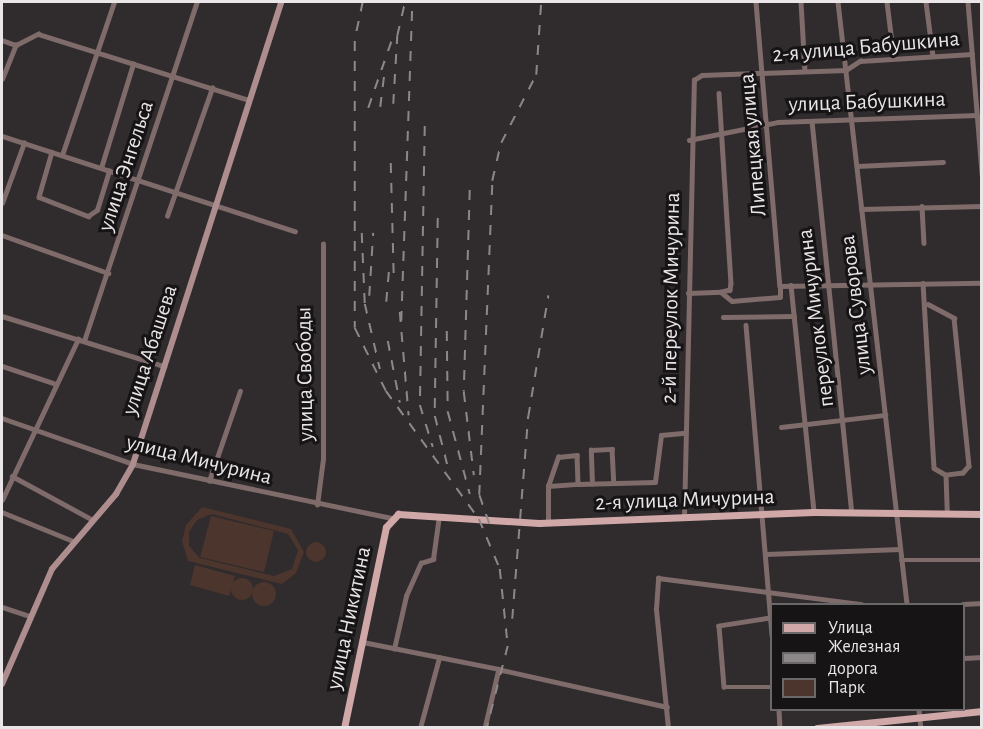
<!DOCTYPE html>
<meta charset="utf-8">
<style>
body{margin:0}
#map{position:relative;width:983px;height:729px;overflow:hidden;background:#302b2d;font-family:"Alegreya Sans",sans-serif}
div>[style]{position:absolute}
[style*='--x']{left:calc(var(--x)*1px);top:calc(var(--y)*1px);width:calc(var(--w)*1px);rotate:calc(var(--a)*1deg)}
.green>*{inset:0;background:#4b352c}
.round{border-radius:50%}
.street>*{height:4.5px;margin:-2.25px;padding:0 2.25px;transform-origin:2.25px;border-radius:2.25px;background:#7e6b6a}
.secondary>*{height:6px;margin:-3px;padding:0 3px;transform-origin:3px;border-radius:3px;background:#ad8d8d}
.primary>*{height:7px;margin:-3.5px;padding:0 3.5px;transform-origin:3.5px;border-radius:3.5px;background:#d0a8a8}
.rail>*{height:1.5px;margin-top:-0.75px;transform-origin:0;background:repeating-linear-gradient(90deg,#8c8789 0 10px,transparent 0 20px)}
span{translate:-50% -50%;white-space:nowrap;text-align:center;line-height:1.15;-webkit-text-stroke:6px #161415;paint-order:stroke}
.street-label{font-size:22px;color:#eae6e8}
.frame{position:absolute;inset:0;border:3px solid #eae6e8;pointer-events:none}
.legend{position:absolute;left:770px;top:603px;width:195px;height:108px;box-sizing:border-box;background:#161415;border:2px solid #6b6869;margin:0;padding:8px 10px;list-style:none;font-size:18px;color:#eae6e8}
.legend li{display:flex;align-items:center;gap:12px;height:30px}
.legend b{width:30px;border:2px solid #6b6869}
</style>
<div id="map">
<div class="green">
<div style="clip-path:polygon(evenodd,202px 507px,291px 529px,304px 552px,296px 573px,282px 584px,188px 561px,182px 541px,186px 525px,202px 507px,212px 514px,288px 534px,298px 550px,292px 569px,274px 576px,200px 558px,189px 546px,189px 532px,197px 520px,212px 514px)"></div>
<div style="clip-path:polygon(211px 516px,274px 531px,264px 572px,200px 557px)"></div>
<div class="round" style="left:306px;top:542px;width:20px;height:20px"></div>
<div style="clip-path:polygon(195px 565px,235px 576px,229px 596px,190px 585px)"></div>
<div class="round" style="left:231px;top:578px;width:22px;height:22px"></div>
<div class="round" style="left:252px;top:582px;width:24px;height:24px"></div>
</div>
<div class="street">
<div style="--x:756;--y:2;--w:285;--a:85.2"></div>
<div style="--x:801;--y:2;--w:69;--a:86.7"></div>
<div style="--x:838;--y:2;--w:606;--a:83.46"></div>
<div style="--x:887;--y:2;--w:56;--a:82.9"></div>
<div style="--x:926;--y:2;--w:54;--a:82.6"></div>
<div style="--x:968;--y:2;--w:173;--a:85.3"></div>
<div style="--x:2;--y:40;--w:15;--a:20"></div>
<div style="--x:16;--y:45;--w:25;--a:-27"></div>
<div style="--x:38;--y:34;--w:221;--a:17.4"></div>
<div style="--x:2;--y:79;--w:37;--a:-68"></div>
<div style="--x:719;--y:93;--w:190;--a:86.4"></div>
<div style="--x:731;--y:283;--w:7;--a:98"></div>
<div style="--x:730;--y:290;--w:9;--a:167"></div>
<div style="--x:812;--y:121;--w:393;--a:84.2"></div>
<div style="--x:2;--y:136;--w:308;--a:18"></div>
<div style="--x:689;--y:140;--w:91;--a:-11.4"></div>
<div style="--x:778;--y:122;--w:199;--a:-2"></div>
<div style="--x:52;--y:152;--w:47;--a:106.1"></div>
<div style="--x:39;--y:197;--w:53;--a:21.2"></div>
<div style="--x:88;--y:216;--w:11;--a:-34"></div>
<div style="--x:97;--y:210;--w:41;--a:-72.9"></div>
<div style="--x:62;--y:155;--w:162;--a:-71.2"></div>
<div style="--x:857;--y:166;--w:86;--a:-2.7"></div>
<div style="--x:101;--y:168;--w:109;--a:-72.9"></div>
<div style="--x:2;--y:203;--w:64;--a:-69.9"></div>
<div style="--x:922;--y:206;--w:37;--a:87"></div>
<div style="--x:861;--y:209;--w:121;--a:-1.4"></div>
<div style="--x:167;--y:216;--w:136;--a:-70.6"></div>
<div style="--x:2;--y:235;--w:113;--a:19.7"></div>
<div style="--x:923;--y:283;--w:185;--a:86.6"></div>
<div style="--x:934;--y:468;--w:14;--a:30"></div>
<div style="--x:946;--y:475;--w:37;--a:88"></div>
<div style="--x:791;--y:285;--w:228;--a:84.2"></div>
<div style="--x:688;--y:293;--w:33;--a:-2"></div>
<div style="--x:721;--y:292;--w:14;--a:39"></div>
<div style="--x:732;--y:301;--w:48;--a:-4.8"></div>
<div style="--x:780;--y:297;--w:11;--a:-90"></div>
<div style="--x:780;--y:286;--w:202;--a:-0.9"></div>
<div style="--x:928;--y:304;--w:30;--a:28"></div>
<div style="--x:954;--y:318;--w:149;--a:84.2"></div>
<div style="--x:969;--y:466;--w:9;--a:131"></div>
<div style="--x:963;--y:473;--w:17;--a:173"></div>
<div style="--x:2;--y:316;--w:170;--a:17.2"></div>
<div style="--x:723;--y:317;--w:71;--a:-0.8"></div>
<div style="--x:746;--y:325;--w:311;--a:85.2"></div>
<div style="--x:84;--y:341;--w:357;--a:-71.6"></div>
<div style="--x:2;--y:366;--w:54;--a:18.4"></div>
<div style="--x:2;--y:418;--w:139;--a:19.3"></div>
<div style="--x:133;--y:464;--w:265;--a:11.8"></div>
<div style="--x:781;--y:427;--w:105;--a:-6.6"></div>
<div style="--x:12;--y:476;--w:92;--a:28.5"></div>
<div style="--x:209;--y:481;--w:95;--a:-71"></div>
<div style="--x:592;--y:484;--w:34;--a:-92"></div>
<div style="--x:591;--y:450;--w:21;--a:-3"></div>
<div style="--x:612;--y:449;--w:34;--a:87"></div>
<div style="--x:548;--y:486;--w:30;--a:-4"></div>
<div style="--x:2;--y:500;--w:178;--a:-64.7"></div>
<div style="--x:317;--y:505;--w:46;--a:-82.6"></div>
<div style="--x:323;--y:459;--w:215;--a:-90"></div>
<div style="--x:2;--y:512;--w:77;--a:22.2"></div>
<div style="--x:684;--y:517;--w:437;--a:-88.7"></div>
<div style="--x:694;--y:80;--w:9;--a:-32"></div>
<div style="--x:702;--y:75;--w:144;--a:-2"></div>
<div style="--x:846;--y:70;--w:17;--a:-33"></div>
<div style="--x:860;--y:61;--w:112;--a:-3.6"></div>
<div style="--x:548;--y:523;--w:37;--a:-90"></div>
<div style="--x:548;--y:486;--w:31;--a:-71"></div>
<div style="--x:558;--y:457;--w:19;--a:-6"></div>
<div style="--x:577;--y:455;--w:29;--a:88"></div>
<div style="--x:578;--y:484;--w:77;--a:-1.5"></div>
<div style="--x:655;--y:482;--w:47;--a:-82.7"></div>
<div style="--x:661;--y:435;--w:24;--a:-5"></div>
<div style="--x:766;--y:554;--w:134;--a:-2.1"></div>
<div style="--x:901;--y:560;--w:81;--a:0"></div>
<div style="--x:963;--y:604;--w:19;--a:-3"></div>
<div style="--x:2;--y:607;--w:29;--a:18"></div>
<div style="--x:770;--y:618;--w:52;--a:171.1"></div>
<div style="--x:719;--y:626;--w:61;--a:85.3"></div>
<div style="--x:724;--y:687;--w:48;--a:0"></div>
<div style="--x:363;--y:642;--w:139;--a:11.2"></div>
<div style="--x:499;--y:669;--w:61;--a:103.3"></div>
<div style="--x:394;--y:649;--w:54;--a:-77.2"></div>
<div style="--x:406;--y:596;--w:36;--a:-66"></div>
<div style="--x:421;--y:563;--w:13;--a:-18"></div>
<div style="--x:433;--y:559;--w:43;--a:-82.1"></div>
<div style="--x:964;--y:658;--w:18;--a:-3"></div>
<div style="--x:502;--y:670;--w:169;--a:12.6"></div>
<div style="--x:779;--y:710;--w:18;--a:87"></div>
<div style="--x:919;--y:710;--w:18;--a:84"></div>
<div style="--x:420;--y:728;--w:73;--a:-74.8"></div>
<div style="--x:668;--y:728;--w:120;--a:-95.8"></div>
<div style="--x:656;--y:609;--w:31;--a:-86"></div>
<div style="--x:658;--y:578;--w:205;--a:7.3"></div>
</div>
<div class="secondary">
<div style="--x:2;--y:684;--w:125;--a:-66.5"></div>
<div style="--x:52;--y:569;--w:99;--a:-49.5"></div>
<div style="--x:116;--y:494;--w:34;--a:-60"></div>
<div style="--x:133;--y:464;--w:485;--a:-72.2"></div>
</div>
<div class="primary">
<div style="--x:344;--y:728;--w:205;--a:-78.2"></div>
<div style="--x:386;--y:527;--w:18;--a:-47"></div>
<div style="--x:398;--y:514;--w:141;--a:3.7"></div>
<div style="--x:539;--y:523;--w:275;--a:-2.3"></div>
<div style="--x:814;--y:512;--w:168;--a:0.7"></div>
<div style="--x:817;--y:728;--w:166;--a:-5.9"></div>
</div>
<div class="rail">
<div style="--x:363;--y:2;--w:40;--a:102"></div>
<div style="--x:355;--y:41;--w:287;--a:90"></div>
<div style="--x:355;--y:328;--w:70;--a:63.8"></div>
<div style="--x:386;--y:391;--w:158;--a:54"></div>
<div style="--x:479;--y:519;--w:54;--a:67.2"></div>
<div style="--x:500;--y:569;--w:77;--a:84.1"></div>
<div style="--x:508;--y:646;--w:85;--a:104.4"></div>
<div style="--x:393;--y:104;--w:68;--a:-86.6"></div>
<div style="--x:397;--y:36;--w:35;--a:-77"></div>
<div style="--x:380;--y:107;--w:31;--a:-83"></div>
<div style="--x:368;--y:108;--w:73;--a:-70.8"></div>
<div style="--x:425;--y:126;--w:279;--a:91"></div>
<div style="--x:420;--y:405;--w:44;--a:72.8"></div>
<div style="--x:391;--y:163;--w:117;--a:88.5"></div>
<div style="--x:470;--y:190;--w:202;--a:91.7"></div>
<div style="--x:464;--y:392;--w:84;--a:83.1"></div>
<div style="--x:438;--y:218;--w:198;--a:90.9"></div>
<div style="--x:435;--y:416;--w:57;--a:75.7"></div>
<div style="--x:362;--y:233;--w:71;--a:87.6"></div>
<div style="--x:365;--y:304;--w:67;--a:77"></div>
<div style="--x:369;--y:296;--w:63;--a:-86.4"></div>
<div style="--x:386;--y:302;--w:33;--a:-85"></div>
<div style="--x:400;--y:312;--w:104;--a:85.1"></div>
<div style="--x:401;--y:321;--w:319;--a:-88"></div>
<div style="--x:447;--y:331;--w:81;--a:89.3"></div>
<div style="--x:448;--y:412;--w:85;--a:75"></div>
<div style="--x:388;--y:341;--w:63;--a:79"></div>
<div style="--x:489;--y:524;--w:31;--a:-109"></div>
<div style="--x:479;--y:495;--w:314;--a:-87.6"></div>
<div style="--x:492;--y:181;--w:39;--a:-77"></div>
<div style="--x:501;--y:143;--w:76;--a:-62.8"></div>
<div style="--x:536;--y:75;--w:73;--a:-86.1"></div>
<div style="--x:512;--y:619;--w:203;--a:-85.5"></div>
<div style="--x:528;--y:417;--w:123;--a:-80.6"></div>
</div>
<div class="street-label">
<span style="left:866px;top:47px;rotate:-5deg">2-я улица Бабушкина</span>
<span style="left:867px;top:102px;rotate:-2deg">улица Бабушкина</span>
<span style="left:753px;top:145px;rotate:-95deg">Липецкая улица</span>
<span style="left:126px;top:166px;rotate:-72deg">улица Энгельса</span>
<span style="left:671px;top:298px;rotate:-89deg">2-й переулок Мичурина</span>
<span style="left:856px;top:305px;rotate:-97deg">улица Суворова</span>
<span style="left:816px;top:318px;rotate:-97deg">переулок Мичурина</span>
<span style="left:150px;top:350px;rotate:-72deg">улица Абашева</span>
<span style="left:305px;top:374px;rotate:-91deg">улица Свободы</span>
<span style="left:199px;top:460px;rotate:14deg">улица Мичурина</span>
<span style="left:685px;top:500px;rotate:-2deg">2-я улица Мичурина</span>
<span style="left:349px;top:618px;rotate:-78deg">улица Никитина</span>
</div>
<div class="frame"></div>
<ul class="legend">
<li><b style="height:8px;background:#d0a8a8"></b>Улица</li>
<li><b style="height:8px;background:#8c8789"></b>Железная дорога</li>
<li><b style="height:16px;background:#4b352c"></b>Парк</li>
</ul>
</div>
